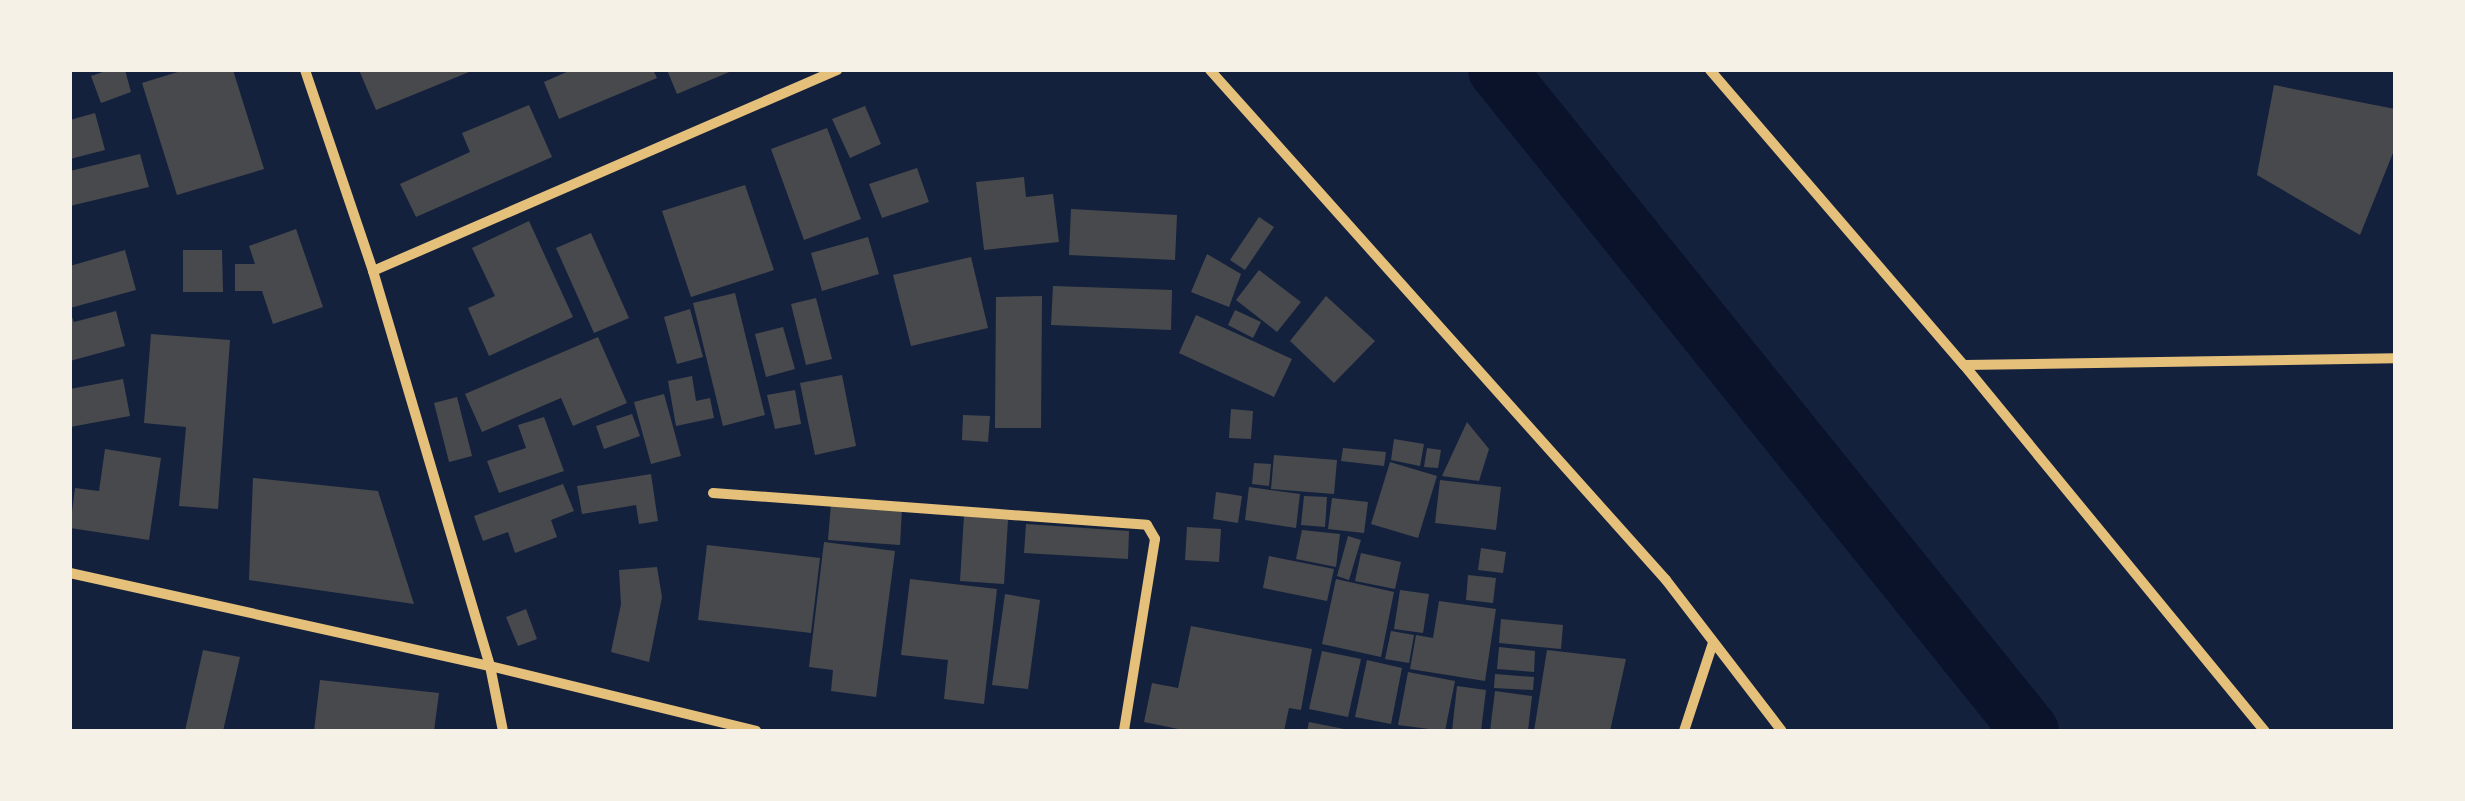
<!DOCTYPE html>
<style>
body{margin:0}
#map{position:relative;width:2465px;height:801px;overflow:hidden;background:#14213d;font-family:Helvetica,sans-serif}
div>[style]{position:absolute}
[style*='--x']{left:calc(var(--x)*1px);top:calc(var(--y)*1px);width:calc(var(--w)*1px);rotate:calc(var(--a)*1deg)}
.canal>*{height:58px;margin:-29px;padding:0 29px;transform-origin:29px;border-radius:29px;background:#0b132b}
.building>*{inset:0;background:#48494c}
.minor>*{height:10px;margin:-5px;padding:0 5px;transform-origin:5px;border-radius:5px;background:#e5c07b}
span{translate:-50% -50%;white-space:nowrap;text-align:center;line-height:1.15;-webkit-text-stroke:8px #f6f1e7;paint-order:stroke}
.frame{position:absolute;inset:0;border:72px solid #f6f1e7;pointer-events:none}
</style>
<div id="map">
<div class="canal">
<div style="--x:1497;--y:70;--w:849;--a:51.12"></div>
</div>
<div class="building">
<div style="clip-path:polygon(109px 70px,125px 70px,131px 92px,101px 103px,91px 76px)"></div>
<div style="clip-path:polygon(184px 70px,233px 70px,264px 169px,177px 195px,142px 83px)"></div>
<div style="clip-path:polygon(359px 70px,474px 70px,376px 110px)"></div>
<div style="clip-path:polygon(571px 70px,653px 70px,657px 78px,559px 119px,544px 82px)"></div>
<div style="clip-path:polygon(667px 70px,734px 70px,677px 94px)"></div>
<div style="clip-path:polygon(2274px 85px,2395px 109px,2395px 148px,2360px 235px,2257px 175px)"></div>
<div style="clip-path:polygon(529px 105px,552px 157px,416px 217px,400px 184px,470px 152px,462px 133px)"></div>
<div style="clip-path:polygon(865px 106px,881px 144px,850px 158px,832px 119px)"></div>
<div style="clip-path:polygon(95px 113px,105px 150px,70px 159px,70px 120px)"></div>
<div style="clip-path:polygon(827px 128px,861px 219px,804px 240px,771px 149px)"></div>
<div style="clip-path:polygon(140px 154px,149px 187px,70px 206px,70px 171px)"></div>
<div style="clip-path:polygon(917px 168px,929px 202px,882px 218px,869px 184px)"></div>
<div style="clip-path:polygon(1024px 177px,1026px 197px,1053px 194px,1059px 242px,984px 250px,976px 182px)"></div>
<div style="clip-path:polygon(745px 185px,774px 270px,691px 297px,662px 211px)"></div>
<div style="clip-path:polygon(1071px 209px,1177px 215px,1175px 260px,1069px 255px)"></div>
<div style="clip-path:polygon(1259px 217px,1274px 227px,1245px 270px,1230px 260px)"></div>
<div style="clip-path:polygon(529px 221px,573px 317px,489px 356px,468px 308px,495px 296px,472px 248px)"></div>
<div style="clip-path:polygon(296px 229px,323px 307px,273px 324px,262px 291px,235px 291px,235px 264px,255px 264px,249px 246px)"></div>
<div style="clip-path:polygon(591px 233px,629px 318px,594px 333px,556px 248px)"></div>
<div style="clip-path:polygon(868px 237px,879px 274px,822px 291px,811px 253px)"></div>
<div style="clip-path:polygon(125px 250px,136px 290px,70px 308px,70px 266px)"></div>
<div style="clip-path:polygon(183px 250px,222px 250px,223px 292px,183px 292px)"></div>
<div style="clip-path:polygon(1207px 254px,1241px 274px,1229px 307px,1191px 292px)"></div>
<div style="clip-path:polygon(971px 257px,988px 328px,911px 346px,893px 275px)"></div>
<div style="clip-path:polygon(1259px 270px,1301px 302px,1277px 332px,1236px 300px)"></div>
<div style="clip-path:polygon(1053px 286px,1172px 290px,1171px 330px,1051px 325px)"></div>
<div style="clip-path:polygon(735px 293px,765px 415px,723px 426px,693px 303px)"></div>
<div style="clip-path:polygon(1042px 296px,1041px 428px,995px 428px,996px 297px)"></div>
<div style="clip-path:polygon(1326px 296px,1375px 341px,1334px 383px,1290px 341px)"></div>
<div style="clip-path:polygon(816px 298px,832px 359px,806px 365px,791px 304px)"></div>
<div style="clip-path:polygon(690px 309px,703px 357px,677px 364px,664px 317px)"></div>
<div style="clip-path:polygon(1235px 310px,1261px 322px,1253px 338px,1228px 325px)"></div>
<div style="clip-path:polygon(116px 311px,125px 346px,70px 361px,70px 312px,74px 322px)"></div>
<div style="clip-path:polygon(1196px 315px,1292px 359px,1274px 397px,1179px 353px)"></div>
<div style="clip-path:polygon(783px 327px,795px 369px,766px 377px,755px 334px)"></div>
<div style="clip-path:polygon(151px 334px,230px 340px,218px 509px,179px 506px,186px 427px,144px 423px)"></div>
<div style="clip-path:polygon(598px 337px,627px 403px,573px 426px,561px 398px,482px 432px,465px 394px)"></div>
<div style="clip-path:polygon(842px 375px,856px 446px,815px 455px,800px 383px)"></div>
<div style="clip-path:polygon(692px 376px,696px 401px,710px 398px,714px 418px,676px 426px,668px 381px)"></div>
<div style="clip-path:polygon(123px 379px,130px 416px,70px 427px,70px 389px)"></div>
<div style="clip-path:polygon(795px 390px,801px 424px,775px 429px,767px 395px)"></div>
<div style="clip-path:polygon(664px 394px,681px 456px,651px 464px,634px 402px)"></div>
<div style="clip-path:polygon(457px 397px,472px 456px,449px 462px,434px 403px)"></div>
<div style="clip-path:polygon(1231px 409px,1253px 411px,1251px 439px,1229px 438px)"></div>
<div style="clip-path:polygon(632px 414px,640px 436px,604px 449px,596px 426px)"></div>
<div style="clip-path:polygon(963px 415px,990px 416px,988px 442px,962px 440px)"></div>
<div style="clip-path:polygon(544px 417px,564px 471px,499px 493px,487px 461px,526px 448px,518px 425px)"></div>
<div style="clip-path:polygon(1467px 422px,1489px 449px,1479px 481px,1442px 476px)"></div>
<div style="clip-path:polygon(1394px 439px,1424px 444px,1420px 466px,1391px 460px)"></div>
<div style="clip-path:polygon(1343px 448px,1386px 452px,1384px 466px,1341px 461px)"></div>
<div style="clip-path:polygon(1427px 448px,1441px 450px,1438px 468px,1424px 467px)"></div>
<div style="clip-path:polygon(105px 449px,161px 458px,149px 540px,70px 528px,75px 488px,99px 491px)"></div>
<div style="clip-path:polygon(1274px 455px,1337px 460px,1334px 494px,1271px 489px)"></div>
<div style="clip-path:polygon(1390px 462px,1437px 476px,1418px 538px,1371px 524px)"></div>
<div style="clip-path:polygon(1254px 463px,1271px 464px,1269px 486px,1252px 484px)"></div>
<div style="clip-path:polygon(651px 474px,658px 521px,639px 524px,636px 505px,582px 514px,577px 486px)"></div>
<div style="clip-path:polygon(253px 478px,378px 491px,414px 604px,249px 580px)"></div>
<div style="clip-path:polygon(1440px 480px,1501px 487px,1496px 530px,1435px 523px)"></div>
<div style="clip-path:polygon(563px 484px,574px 511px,551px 520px,557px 537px,515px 553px,508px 532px,483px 541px,474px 516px)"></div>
<div style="clip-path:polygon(1249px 487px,1300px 494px,1296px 528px,1245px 520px)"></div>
<div style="clip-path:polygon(1216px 492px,1242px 496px,1238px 523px,1213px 519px)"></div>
<div style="clip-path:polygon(1304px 496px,1327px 497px,1325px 527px,1301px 525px)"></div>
<div style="clip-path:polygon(1332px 498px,1368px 502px,1364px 533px,1328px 529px)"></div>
<div style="clip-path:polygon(831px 503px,902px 509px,900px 545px,828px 540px)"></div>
<div style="clip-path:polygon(964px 516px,1008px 520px,1004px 584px,960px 581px)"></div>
<div style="clip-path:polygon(1026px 524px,1129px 531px,1128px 559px,1024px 553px)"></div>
<div style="clip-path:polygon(1187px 527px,1221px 529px,1219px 562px,1185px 560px)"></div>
<div style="clip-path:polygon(1302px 530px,1340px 534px,1336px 567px,1296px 559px)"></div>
<div style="clip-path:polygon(1348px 536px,1361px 540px,1349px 580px,1337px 576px)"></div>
<div style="clip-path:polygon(824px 542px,895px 551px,876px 697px,831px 691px,833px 670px,809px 667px)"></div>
<div style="clip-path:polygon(707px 545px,820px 558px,811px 633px,698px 620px)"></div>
<div style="clip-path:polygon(1481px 548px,1506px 552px,1503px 573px,1478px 570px)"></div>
<div style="clip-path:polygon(1361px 553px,1401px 562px,1395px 589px,1355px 581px)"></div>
<div style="clip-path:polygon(1269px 556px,1334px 569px,1327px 601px,1263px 588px)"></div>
<div style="clip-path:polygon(657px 567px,662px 597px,649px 662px,611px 652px,621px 604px,619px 570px)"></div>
<div style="clip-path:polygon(1468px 575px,1496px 578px,1493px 603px,1466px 600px)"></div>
<div style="clip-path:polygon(910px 579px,997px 589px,984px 704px,944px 699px,948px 660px,901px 655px)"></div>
<div style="clip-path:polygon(1336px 579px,1394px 592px,1381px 657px,1322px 644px)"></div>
<div style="clip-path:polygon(1400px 590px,1429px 594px,1423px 633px,1394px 629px)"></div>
<div style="clip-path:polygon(1005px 594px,1040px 600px,1028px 689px,992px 685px)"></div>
<div style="clip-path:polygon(1439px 601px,1496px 609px,1485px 681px,1410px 669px,1416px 635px,1433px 638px)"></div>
<div style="clip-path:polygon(526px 609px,537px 639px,518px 646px,506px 617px)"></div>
<div style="clip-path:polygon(1501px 619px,1563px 625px,1561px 649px,1499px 643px)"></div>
<div style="clip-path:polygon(1191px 626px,1312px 649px,1301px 710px,1289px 708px,1284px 731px,1188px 731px,1144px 722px,1152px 683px,1178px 688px)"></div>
<div style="clip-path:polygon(1391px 631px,1414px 635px,1409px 663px,1385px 659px)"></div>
<div style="clip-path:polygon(1499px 647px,1535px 651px,1534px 672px,1497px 669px)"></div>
<div style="clip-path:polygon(203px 650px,240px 657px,223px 731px,185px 731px)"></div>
<div style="clip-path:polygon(1547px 650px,1626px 659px,1610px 731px,1534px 731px)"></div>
<div style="clip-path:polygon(1322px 651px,1361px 659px,1348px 717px,1309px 709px)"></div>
<div style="clip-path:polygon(1367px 660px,1402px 668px,1391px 724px,1355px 717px)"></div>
<div style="clip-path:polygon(1408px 672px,1455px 681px,1445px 731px,1398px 725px)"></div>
<div style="clip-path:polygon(1495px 674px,1534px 677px,1533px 690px,1494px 688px)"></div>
<div style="clip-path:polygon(320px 680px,439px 693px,434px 731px,314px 731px)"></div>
<div style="clip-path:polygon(1457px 686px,1486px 690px,1481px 731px,1452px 731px)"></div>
<div style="clip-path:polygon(1495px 691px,1532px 696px,1528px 731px,1490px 731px)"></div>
<div style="clip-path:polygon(1309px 722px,1344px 729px,1343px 731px,1307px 731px)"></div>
</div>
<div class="minor">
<div style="--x:305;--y:70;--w:212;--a:71.3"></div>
<div style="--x:373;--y:271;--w:412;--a:73.5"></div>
<div style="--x:490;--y:666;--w:66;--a:78.7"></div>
<div style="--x:1210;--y:70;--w:684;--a:48.2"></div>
<div style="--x:1666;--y:580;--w:190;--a:52.5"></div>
<div style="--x:1710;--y:70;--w:389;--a:49.3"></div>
<div style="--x:1964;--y:365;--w:474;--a:50.6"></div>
<div style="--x:373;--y:271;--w:506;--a:-23.42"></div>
<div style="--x:1964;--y:365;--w:431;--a:-0.9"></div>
<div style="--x:713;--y:493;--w:435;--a:4.2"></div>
<div style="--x:1147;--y:525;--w:16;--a:60"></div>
<div style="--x:1155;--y:539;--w:194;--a:99.2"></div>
<div style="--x:70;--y:573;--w:430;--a:12.5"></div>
<div style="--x:490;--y:666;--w:274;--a:13.7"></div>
<div style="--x:1684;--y:731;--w:93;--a:-71.8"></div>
</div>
<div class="frame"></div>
</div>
